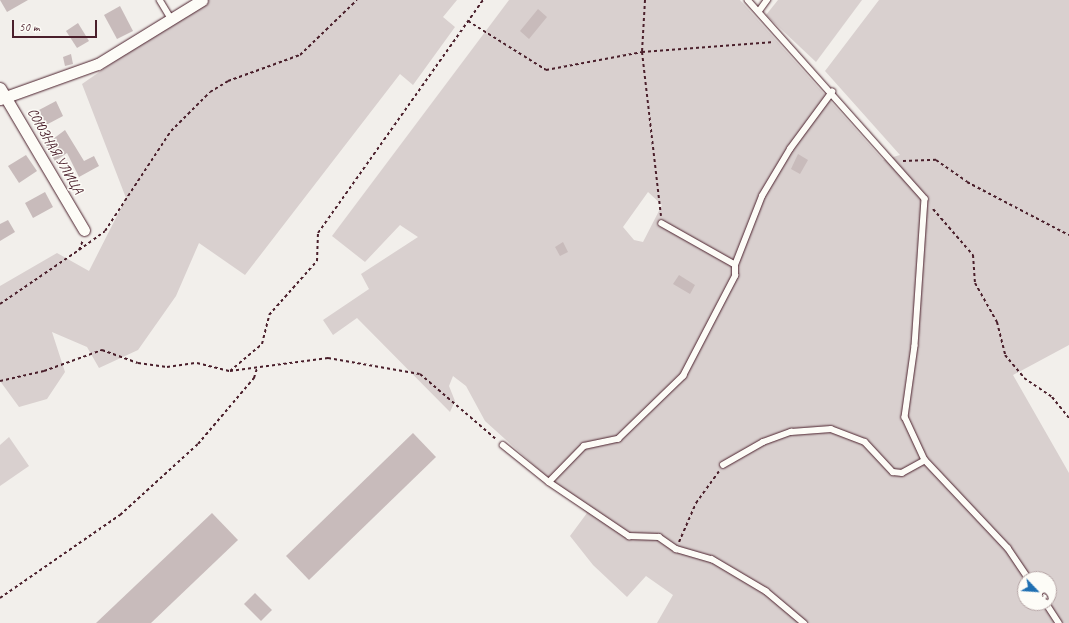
<!DOCTYPE html>
<meta charset="utf-8">
<style>
body{margin:0}
#map{position:relative;width:1069px;height:623px;overflow:hidden;background:#f2efeb;font-family:Caveat,sans-serif}
div>[style]{position:absolute}
[style*='--x']{left:calc(var(--x)*1px);top:calc(var(--y)*1px);width:calc(var(--w)*1px);rotate:calc(var(--a)*1deg)}
.green>*{inset:0;background:#d9d0cf}
.building>*{inset:0;background:#c8bbbb}
.path>*{height:2px;margin-top:-1px;transform-origin:0;background:repeating-linear-gradient(90deg,#4a1f2b 0 3px,transparent 0 6px)}
.roads{filter:drop-shadow(0 0 1px #4a1f2b) drop-shadow(0 0 1px #4a1f2b)}
.service>*{height:5.5px;margin:-2.75px;padding:0 2.75px;transform-origin:2.75px;border-radius:2.75px;background:#fdfcf7}
.minor>*{height:11px;margin:-5.5px;padding:0 5.5px;transform-origin:5.5px;border-radius:5.5px;background:#fdfcf7}
span{translate:-50% -50%;white-space:nowrap;text-align:center;line-height:1.15;-webkit-text-stroke:3px #fdfcf7;paint-order:stroke}
.street-label{font-size:14px;color:#4a1f2b}
.north{position:absolute;left:1017px;top:571px;width:40px;height:40px;box-sizing:border-box;background:#fdfcf7;border:1px solid #b5a4a5;border-radius:50%;rotate:115deg;font-size:11px;font-weight:700;line-height:16px;text-align:center;color:#4a1f2b}
.north::after{content:'';display:block;margin:auto;width:14px;height:18px;background:#1f6fb2;clip-path:polygon(50% 0,100% 100%,50% 72%,0 100%)}
.scale{position:absolute;left:12px;top:20px;width:85px;height:18px;box-sizing:border-box;border:2px solid #4a1f2b;border-top:0;padding-left:5px;font-size:12px;line-height:14px;white-space:nowrap;color:#4a1f2b;-webkit-text-stroke:3px #fdfcf7;paint-order:stroke}
</style>
<div id="map">
<div class="green">
<div style="clip-path:polygon(203px 0,457px 0,443px 17px,455px 27px,413px 85px,400px 74px,245px 275px,199px 243px,176px 296px,138px 350px,99px 368px,87px 347px,52px 332px,65px 372px,47px 399px,19px 407px,0 381px,0 286px,57px 253px,89px 271px,126px 198px,82px 84px)"></div>
<div style="clip-path:polygon(evenodd,509px 0,740px 0,883px 160px,900px 155px,825px 71px,879px 0,1069px 0,1069px 345px,1013px 375px,1069px 473px,1069px 623px,657px 623px,673px 595px,646px 576px,627px 597px,593px 565px,570px 536px,587px 513px,485px 421px,466px 386px,453px 376px,449px 386px,455px 401px,450px 412px,357px 318px,333px 335px,323px 320px,369px 289px,361px 274px,418px 237px,400px 225px,365px 262px,332px 236px,509px 0,648px 192px,662px 205px,643px 242px,634px 240px,623px 227px,648px 192px,509px 0,1025px 579px,1049px 579px,1049px 603px,1025px 603px,1025px 579px)"></div>
<div style="clip-path:polygon(778px 0,862px 0,816px 62px,766px 15px)"></div>
<div style="clip-path:polygon(9px 437px,29px 466px,0 486px,0 445px)"></div>
</div>
<div class="building">
<div style="clip-path:polygon(0 0,28px 0,7px 12px)"></div>
<div style="clip-path:polygon(120px 6px,133px 31px,117px 39px,104px 15px)"></div>
<div style="clip-path:polygon(538px 9px,547px 17px,529px 39px,520px 31px)"></div>
<div style="clip-path:polygon(78px 23px,89px 41px,77px 48px,66px 31px)"></div>
<div style="clip-path:polygon(71px 54px,73px 64px,65px 66px,63px 57px)"></div>
<div style="clip-path:polygon(56px 101px,63px 116px,46px 125px,39px 110px)"></div>
<div style="clip-path:polygon(65px 130px,84px 161px,94px 156px,99px 166px,79px 177px,67px 153px,55px 161px,45px 145px)"></div>
<div style="clip-path:polygon(798px 154px,808px 160px,800px 174px,791px 169px)"></div>
<div style="clip-path:polygon(26px 155px,37px 171px,19px 183px,8px 166px)"></div>
<div style="clip-path:polygon(45px 192px,53px 207px,33px 218px,25px 203px)"></div>
<div style="clip-path:polygon(8px 220px,15px 232px,0 241px,0 224px)"></div>
<div style="clip-path:polygon(563px 242px,568px 252px,560px 256px,555px 247px)"></div>
<div style="clip-path:polygon(679px 275px,695px 285px,690px 294px,673px 284px)"></div>
<div style="clip-path:polygon(413px 433px,436px 457px,309px 580px,286px 556px)"></div>
<div style="clip-path:polygon(212px 513px,238px 540px,151px 623px,96px 623px)"></div>
<div style="clip-path:polygon(255px 593px,272px 610px,261px 621px,244px 604px)"></div>
</div>
<div class="path">
<div style="--x:645;--y:0;--w:52;--a:93.3"></div>
<div style="--x:642;--y:52;--w:165;--a:83.4"></div>
<div style="--x:468;--y:21;--w:92;--a:32.1"></div>
<div style="--x:546;--y:70;--w:98;--a:-10.6"></div>
<div style="--x:642;--y:52;--w:132;--a:-4.3"></div>
<div style="--x:903;--y:161;--w:33;--a:-2"></div>
<div style="--x:936;--y:160;--w:38;--a:35"></div>
<div style="--x:967;--y:182;--w:115;--a:27.5"></div>
<div style="--x:933;--y:209;--w:61;--a:49"></div>
<div style="--x:973;--y:255;--w:28;--a:86"></div>
<div style="--x:975;--y:283;--w:45;--a:60.6"></div>
<div style="--x:997;--y:322;--w:34;--a:76"></div>
<div style="--x:1005;--y:355;--w:30;--a:50"></div>
<div style="--x:1024;--y:378;--w:34;--a:34"></div>
<div style="--x:1052;--y:397;--w:27;--a:51"></div>
<div style="--x:79;--y:250;--w:32;--a:-36"></div>
<div style="--x:105;--y:231;--w:120;--a:-56.6"></div>
<div style="--x:171;--y:131;--w:55;--a:-45"></div>
<div style="--x:210;--y:92;--w:21;--a:-31"></div>
<div style="--x:228;--y:81;--w:77;--a:-19.9"></div>
<div style="--x:300;--y:55;--w:79;--a:-44"></div>
<div style="--x:0;--y:304;--w:96;--a:-34.4"></div>
<div style="--x:79;--y:250;--w:11;--a:-68"></div>
<div style="--x:230;--y:371;--w:42;--a:-40.2"></div>
<div style="--x:262;--y:344;--w:30;--a:-76"></div>
<div style="--x:269;--y:315;--w:72;--a:-48.4"></div>
<div style="--x:317;--y:261;--w:28;--a:-88"></div>
<div style="--x:318;--y:233;--w:286;--a:-54.7"></div>
<div style="--x:0;--y:381;--w:45;--a:-12.8"></div>
<div style="--x:44;--y:371;--w:62;--a:-19.9"></div>
<div style="--x:102;--y:350;--w:38;--a:20"></div>
<div style="--x:138;--y:363;--w:29;--a:8"></div>
<div style="--x:167;--y:367;--w:30;--a:-8"></div>
<div style="--x:197;--y:363;--w:34;--a:14"></div>
<div style="--x:230;--y:371;--w:99;--a:-7.6"></div>
<div style="--x:328;--y:358;--w:93;--a:9.9"></div>
<div style="--x:420;--y:374;--w:101;--a:40.6"></div>
<div style="--x:679;--y:542;--w:43;--a:-66.4"></div>
<div style="--x:696;--y:503;--w:39;--a:-54"></div>
<div style="--x:0;--y:598;--w:146;--a:-34.7"></div>
<div style="--x:120;--y:515;--w:105;--a:-42.3"></div>
<div style="--x:198;--y:444;--w:87;--a:-49.7"></div>
<div style="--x:254;--y:378;--w:10;--a:-73"></div>
</div>
<div class="roads">
<div class="service">
<div style="--x:160;--y:0;--w:23;--a:59"></div>
<div style="--x:748;--y:0;--w:266;--a:48.3"></div>
<div style="--x:925;--y:199;--w:147;--a:93.9"></div>
<div style="--x:915;--y:346;--w:72;--a:98"></div>
<div style="--x:905;--y:417;--w:47;--a:65.1"></div>
<div style="--x:925;--y:460;--w:121;--a:46.7"></div>
<div style="--x:1008;--y:548;--w:37;--a:56"></div>
<div style="--x:759;--y:11;--w:14;--a:-54"></div>
<div style="--x:735;--y:265;--w:74;--a:-68.6"></div>
<div style="--x:762;--y:196;--w:55;--a:-59.2"></div>
<div style="--x:790;--y:149;--w:71;--a:-53.6"></div>
<div style="--x:503;--y:445;--w:59;--a:38.8"></div>
<div style="--x:549;--y:482;--w:97;--a:34"></div>
<div style="--x:629;--y:536;--w:30;--a:2"></div>
<div style="--x:659;--y:537;--w:21;--a:35"></div>
<div style="--x:676;--y:549;--w:37;--a:16"></div>
<div style="--x:712;--y:559;--w:63;--a:30.7"></div>
<div style="--x:766;--y:591;--w:50;--a:40.1"></div>
<div style="--x:723;--y:465;--w:46;--a:-29.9"></div>
<div style="--x:763;--y:442;--w:30;--a:-20"></div>
<div style="--x:791;--y:432;--w:40;--a:-4.3"></div>
<div style="--x:831;--y:429;--w:36;--a:21"></div>
<div style="--x:865;--y:442;--w:41;--a:47"></div>
<div style="--x:893;--y:472;--w:9;--a:6"></div>
<div style="--x:902;--y:473;--w:26;--a:-29"></div>
<div style="--x:549;--y:482;--w:50;--a:-45.8"></div>
<div style="--x:584;--y:446;--w:35;--a:-12"></div>
<div style="--x:618;--y:439;--w:91;--a:-44.1"></div>
<div style="--x:683;--y:376;--w:113;--a:-62.5"></div>
<div style="--x:735;--y:276;--w:11;--a:-90"></div>
<div style="--x:735;--y:265;--w:84;--a:-150.7"></div>
<div style="--x:1046;--y:603;--w:24;--a:57"></div>
</div>
<div class="minor">
<div style="--x:0;--y:88;--w:165;--a:59.4"></div>
<div style="--x:0;--y:99;--w:104;--a:-19.7"></div>
<div style="--x:98;--y:64;--w:122;--a:-31.6"></div>
</div>
</div>
<div class="street-label">
<span style="left:55px;top:151px;rotate:60deg">СОЮЗНАЯ УЛИЦА</span>
</div>
<div class="north">С</div>
<div class="scale">50 m</div>
</div>
